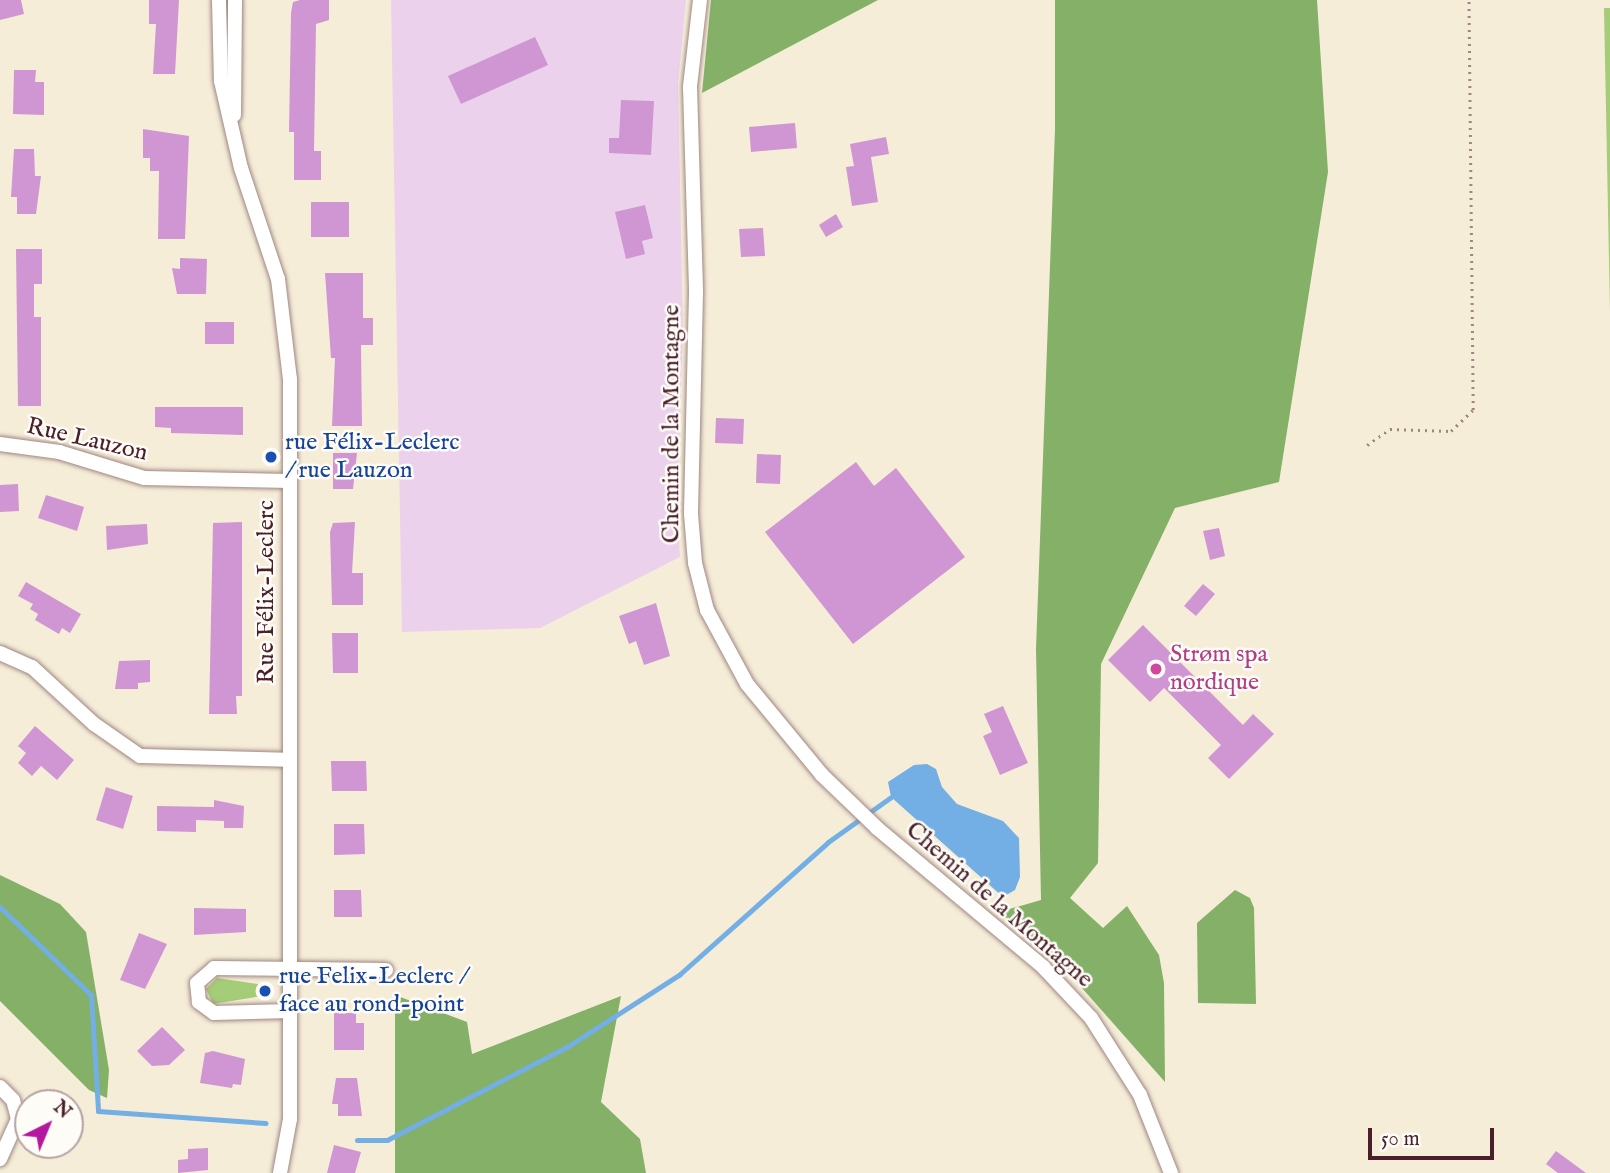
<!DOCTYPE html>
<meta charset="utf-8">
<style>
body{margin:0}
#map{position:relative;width:1610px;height:1173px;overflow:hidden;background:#f5edd8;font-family:"IM FELL English",serif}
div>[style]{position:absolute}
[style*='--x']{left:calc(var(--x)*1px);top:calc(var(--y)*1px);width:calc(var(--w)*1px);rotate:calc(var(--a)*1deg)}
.built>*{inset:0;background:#ebd1eb}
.green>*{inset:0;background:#a5cc76}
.forest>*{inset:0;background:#84b067}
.water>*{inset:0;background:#73afe4}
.stream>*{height:5px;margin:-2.5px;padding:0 2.5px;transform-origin:2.5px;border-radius:2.5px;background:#73afe4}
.building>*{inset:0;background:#cf96d3}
.path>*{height:2.5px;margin-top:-1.25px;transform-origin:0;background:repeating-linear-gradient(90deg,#a08682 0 2px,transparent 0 7px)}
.roads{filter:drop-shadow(0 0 2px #a08682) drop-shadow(0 0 2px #a08682)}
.minor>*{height:14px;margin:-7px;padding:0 7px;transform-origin:7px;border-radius:7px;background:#fff}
.dots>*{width:19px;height:19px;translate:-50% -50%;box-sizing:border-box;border:4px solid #fdfcf7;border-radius:50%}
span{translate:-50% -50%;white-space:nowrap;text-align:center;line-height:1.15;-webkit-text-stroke:5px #fdfcf7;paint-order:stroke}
.street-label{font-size:24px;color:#4a1f2b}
.transit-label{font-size:24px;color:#164399}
.left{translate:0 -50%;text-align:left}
.hotel-label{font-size:24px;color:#b23c85}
.north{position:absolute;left:14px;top:1089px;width:70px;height:70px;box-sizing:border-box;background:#fdfcf7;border:2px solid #b5a4a5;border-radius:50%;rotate:43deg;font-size:19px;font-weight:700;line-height:28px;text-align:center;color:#4a1f2b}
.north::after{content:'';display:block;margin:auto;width:24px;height:32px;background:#b5179e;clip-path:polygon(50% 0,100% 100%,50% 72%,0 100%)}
.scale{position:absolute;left:1368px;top:1128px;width:126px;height:32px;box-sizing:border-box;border:4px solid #4a1f2b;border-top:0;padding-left:9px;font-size:21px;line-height:24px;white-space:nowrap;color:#4a1f2b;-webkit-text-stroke:5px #fdfcf7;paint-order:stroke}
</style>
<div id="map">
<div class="built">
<div style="clip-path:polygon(391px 0,686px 0,678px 83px,683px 333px,677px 506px,680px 557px,540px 628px,402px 632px)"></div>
</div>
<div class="green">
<div style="clip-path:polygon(1604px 8px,1610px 8px,1610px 312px)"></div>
<div style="clip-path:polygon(217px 978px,258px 984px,262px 996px,213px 1004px,206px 989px)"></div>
</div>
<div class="forest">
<div style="clip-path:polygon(711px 0,878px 0,702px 93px)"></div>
<div style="clip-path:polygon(1055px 0,1317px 0,1328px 172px,1279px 482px,1175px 508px,1101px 664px,1098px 863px,1070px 898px,1103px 928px,1127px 906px,1159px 955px,1164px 983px,1165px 1082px,1059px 962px,999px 912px,1041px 900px,1036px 649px,1055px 129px)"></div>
<div style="clip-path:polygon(0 875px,60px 904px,86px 932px,109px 1070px,107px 1098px,89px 1090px,0 1001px)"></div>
<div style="clip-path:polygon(1235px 890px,1250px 898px,1254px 908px,1256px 1004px,1198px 1003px,1197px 923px)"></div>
<div style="clip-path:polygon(395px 995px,467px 1022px,472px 1054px,621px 996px,601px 1102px,640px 1139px,646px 1173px,395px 1173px)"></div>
</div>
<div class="water">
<div style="clip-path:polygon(927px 764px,936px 769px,942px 787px,957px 804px,1003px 821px,1019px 838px,1020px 877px,1015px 890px,1003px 897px,891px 797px,888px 782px,914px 765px)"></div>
</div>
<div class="stream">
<div style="--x:0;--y:907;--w:127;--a:44"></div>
<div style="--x:91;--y:995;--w:116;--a:86.5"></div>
<div style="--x:98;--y:1111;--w:168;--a:4.1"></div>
<div style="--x:357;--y:1140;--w:30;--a:0"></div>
<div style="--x:387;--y:1140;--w:206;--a:-27.4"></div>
<div style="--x:570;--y:1045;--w:131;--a:-32.8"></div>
<div style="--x:680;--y:974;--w:198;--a:-41.7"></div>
<div style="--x:828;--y:842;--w:77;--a:-35.5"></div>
</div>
<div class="building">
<div style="clip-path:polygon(0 0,21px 0,24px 14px,0 20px)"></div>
<div style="clip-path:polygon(149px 0,179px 0,175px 74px,153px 74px,156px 24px,149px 24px)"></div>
<div style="clip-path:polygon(300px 0,329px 0,329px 20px,316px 24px,314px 151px,321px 151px,321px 180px,294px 180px,294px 132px,289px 132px,291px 13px,293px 2px)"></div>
<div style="clip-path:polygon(535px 37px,548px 65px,461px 104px,448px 76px)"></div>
<div style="clip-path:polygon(14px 70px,36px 70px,35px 82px,44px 82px,44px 115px,13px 114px)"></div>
<div style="clip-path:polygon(621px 100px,654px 101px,651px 155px,609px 153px,609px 138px,619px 138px)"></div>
<div style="clip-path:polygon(795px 123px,797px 148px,751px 152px,749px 127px)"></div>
<div style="clip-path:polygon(143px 129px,189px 136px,185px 239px,158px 239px,159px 171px,150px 171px,150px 158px,143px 158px)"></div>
<div style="clip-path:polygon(886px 137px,889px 154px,871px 157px,878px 202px,852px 206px,846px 167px,854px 166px,850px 144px)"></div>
<div style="clip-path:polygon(14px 149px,34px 149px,35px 176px,41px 176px,36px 214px,17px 214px,17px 197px,11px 197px)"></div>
<div style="clip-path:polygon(311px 202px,349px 202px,349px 237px,311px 237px)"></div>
<div style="clip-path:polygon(645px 205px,653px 238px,642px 241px,645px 254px,626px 259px,615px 212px)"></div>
<div style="clip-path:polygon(836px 214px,843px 227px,826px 237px,819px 225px)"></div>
<div style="clip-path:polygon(763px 228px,765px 256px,741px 257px,739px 229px)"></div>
<div style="clip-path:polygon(16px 249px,42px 249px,42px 284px,34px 284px,34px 317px,41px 317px,41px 406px,18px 406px)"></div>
<div style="clip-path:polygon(180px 258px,207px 259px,206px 294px,177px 294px,172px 268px,180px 269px)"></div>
<div style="clip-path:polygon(325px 273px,363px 273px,363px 318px,373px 318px,373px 345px,361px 345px,362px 426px,332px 426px,335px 358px,331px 358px)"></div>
<div style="clip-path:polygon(205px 322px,234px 322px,234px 344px,205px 344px)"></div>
<div style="clip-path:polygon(155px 407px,243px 407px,243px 435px,171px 433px,171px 428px,155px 427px)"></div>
<div style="clip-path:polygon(716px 418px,744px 419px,743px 444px,715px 443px)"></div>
<div style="clip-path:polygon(333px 453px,357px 453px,353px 489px,333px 489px)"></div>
<div style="clip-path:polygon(757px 454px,781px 455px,780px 484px,756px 483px)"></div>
<div style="clip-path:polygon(856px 462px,874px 486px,896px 468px,965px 557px,853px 644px,765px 532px)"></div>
<div style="clip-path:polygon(18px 484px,19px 511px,0 512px,0 485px)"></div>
<div style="clip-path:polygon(46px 495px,84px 507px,77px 531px,38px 518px)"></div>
<div style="clip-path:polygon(242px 522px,242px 696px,236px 696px,237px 714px,209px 714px,213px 523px)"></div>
<div style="clip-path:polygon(355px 522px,352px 573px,363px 573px,363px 605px,332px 605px,330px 532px,333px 523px)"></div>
<div style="clip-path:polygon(147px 524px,148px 544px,107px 550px,106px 526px)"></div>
<div style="clip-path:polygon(1219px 528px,1225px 556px,1210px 560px,1203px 531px)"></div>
<div style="clip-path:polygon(26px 582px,81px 614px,70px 633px,62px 628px,59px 634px,35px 620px,38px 614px,30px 609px,33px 604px,18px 596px)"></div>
<div style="clip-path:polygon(1203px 584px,1215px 594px,1196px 616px,1184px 606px)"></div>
<div style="clip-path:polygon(656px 603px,670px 656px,644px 665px,636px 641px,629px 644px,619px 616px)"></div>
<div style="clip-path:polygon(1143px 625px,1243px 725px,1253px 714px,1274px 734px,1229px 779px,1208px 758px,1221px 745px,1164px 688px,1150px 702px,1108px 660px)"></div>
<div style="clip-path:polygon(332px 633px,358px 633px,358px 673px,333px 673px)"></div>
<div style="clip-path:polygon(150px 660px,150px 682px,138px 683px,138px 689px,115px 689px,119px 661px)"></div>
<div style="clip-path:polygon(1003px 706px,1028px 763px,1000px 775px,983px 736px,992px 732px,984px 714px)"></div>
<div style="clip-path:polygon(35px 726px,74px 760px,57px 780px,41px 766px,32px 776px,18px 763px,26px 753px,18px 746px)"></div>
<div style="clip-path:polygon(331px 761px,366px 761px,367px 791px,332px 791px)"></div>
<div style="clip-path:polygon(106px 787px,133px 796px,123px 829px,96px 820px)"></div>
<div style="clip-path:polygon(214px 800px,244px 806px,243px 828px,224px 828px,224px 821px,196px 820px,196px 832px,157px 831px,157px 806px,214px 807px)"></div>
<div style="clip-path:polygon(334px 824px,364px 824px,365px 854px,334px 855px)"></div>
<div style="clip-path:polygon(334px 890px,361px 890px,362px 917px,334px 917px)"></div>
<div style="clip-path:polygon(194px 908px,246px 909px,246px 932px,194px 935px)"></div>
<div style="clip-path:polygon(139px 933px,167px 944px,145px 989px,120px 980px)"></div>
<div style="clip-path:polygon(334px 1013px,356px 1013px,356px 1023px,364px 1023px,364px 1050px,334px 1050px)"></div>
<div style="clip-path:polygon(162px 1027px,185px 1050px,169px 1065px,152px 1066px,137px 1051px)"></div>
<div style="clip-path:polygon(213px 1051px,245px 1059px,241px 1085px,233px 1084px,232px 1088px,200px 1083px,205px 1053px)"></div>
<div style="clip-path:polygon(336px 1078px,357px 1078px,362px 1116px,338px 1116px,338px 1104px,332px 1104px)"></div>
<div style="clip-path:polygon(334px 1145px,361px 1152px,355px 1173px,327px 1173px)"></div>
<div style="clip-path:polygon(208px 1148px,208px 1170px,178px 1173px,178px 1160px,188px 1159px,188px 1149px)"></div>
<div style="clip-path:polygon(1556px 1151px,1586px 1173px,1558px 1173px,1546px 1164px)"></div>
</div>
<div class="path">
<div style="--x:1367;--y:445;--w:28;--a:-35"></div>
<div style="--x:1390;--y:429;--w:61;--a:1.9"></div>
<div style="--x:1451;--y:431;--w:30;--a:-44"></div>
<div style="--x:1473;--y:410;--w:410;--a:-90.6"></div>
</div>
<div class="roads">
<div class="minor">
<div style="--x:219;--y:0;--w:81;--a:88.6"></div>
<div style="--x:221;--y:81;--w:89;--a:77.1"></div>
<div style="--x:241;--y:168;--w:117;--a:71.6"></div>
<div style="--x:278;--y:279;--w:101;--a:83.2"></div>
<div style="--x:290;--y:379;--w:740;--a:90"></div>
<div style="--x:290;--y:1119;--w:55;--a:100.5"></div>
<div style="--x:700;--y:0;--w:88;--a:96.6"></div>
<div style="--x:690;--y:87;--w:205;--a:88.3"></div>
<div style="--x:696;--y:292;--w:222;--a:91.3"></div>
<div style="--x:691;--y:514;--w:49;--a:85.3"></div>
<div style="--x:695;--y:563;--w:49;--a:75.7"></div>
<div style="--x:707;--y:610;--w:84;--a:61.6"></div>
<div style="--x:747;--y:684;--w:118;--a:50.5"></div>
<div style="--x:822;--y:775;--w:76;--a:43.9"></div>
<div style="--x:877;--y:828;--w:217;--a:39.9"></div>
<div style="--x:1043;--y:967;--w:70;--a:46.7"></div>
<div style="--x:1091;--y:1018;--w:91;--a:57.5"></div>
<div style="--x:1140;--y:1095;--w:84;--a:68.3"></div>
<div style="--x:234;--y:115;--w:115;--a:-89.5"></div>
<div style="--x:0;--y:444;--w:60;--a:7.7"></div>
<div style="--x:59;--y:452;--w:89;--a:17"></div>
<div style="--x:144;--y:478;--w:146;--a:1.2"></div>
<div style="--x:0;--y:653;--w:35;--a:24"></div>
<div style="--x:32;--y:667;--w:84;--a:42.6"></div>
<div style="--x:94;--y:724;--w:56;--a:34.8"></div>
<div style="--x:140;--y:756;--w:149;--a:1.5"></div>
<div style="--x:290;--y:1011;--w:76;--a:178.5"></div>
<div style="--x:214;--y:1013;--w:19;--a:-144"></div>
<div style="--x:199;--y:1002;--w:19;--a:-96"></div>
<div style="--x:197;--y:983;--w:23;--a:-41"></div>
<div style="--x:214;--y:968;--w:172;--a:0.7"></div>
<div style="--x:0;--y:1087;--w:18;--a:45"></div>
<div style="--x:13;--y:1100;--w:20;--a:75"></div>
<div style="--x:18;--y:1119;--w:44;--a:114.2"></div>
</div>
</div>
<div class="dots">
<div style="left:271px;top:457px;background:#1a4fb4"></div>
<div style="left:1156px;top:669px;background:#d1479c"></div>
<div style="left:265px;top:991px;background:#1a4fb4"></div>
</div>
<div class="street-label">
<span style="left:672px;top:424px;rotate:-90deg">Chemin de la Montagne</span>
<span style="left:87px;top:440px;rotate:13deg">Rue Lauzon</span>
<span style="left:267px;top:592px;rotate:-90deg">Rue Félix-Leclerc</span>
<span style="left:999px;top:905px;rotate:41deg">Chemin de la Montagne</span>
</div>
<div class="transit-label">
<span class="left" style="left:285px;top:457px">rue Félix-Leclerc<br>/ rue Lauzon</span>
<span class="left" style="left:279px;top:991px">rue Felix-Leclerc /<br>face au rond-point</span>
</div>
<div class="hotel-label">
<span class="left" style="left:1170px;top:669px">Strøm spa<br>nordique</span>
</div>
<div class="north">N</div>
<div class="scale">50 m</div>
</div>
